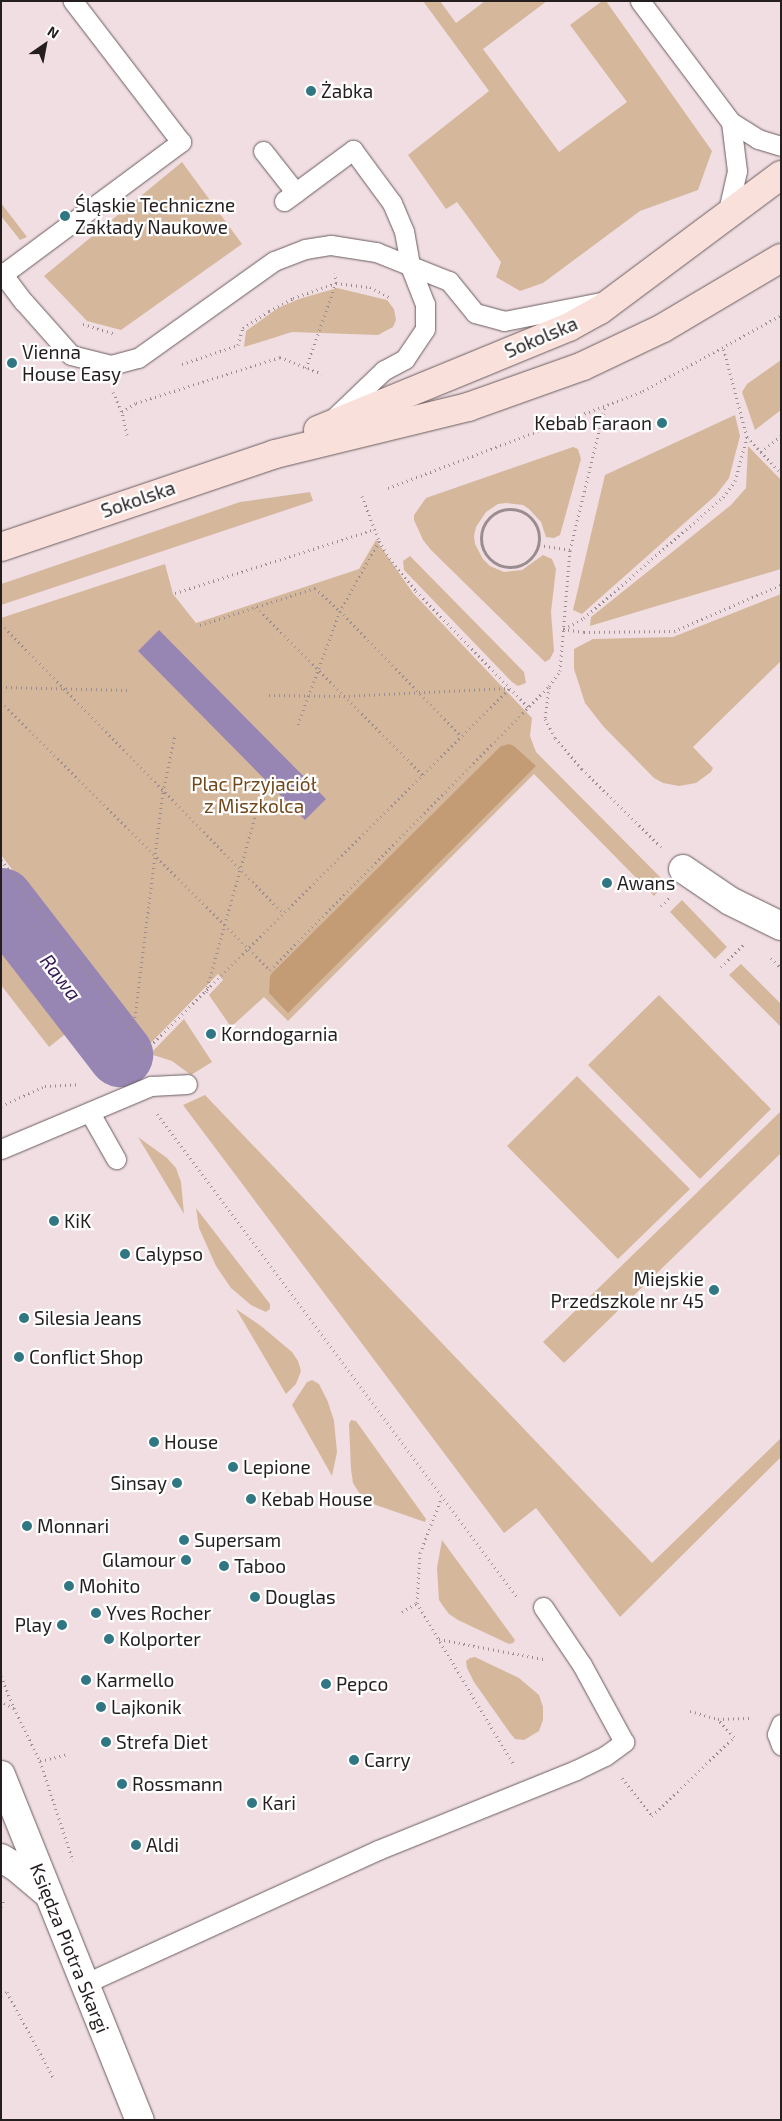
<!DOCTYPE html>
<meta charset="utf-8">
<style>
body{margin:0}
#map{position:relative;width:782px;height:2121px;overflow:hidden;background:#f0dee2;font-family:"Exo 2",sans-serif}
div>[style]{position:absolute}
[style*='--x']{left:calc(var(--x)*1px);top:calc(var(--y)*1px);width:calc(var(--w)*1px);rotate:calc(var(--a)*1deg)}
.green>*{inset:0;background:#d5b89c}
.forest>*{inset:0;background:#c39c76}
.water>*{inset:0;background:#9785b3}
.river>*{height:65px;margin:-32.5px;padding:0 32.5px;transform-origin:32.5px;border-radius:32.5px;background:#9785b3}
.path>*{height:3px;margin-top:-1.5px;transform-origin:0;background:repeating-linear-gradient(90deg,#9a8d90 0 1px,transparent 0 5px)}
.path>.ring{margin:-1.5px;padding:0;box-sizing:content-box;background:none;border:3px solid #9a8d90;border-radius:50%}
.roads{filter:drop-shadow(0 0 1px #6a5c5e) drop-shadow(0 0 1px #6a5c5e)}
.lane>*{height:19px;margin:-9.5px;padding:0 9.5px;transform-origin:9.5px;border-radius:9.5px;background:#fff}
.street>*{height:28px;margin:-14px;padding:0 14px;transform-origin:14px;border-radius:14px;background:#fff}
.secondary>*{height:28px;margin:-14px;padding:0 14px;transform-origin:14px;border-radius:14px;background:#fae0da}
.dots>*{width:14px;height:14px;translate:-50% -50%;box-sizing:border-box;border:2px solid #fff;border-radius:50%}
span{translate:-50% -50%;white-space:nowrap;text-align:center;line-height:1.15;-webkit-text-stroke:4.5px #fff;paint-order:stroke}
.poi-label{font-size:19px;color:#241e1f}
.left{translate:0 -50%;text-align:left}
.right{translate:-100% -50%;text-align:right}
.street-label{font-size:19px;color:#241e1f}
.park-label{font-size:19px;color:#70481b}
.water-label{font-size:20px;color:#381c55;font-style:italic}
.frame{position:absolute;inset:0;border:2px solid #241e1f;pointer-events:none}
.north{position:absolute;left:20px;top:20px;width:50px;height:50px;-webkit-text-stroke:4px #fff;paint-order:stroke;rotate:33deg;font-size:14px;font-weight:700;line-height:20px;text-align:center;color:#241e1f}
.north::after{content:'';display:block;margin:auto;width:18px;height:22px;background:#241e1f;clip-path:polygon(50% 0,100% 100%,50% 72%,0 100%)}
</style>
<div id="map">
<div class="green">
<div style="clip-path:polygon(423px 1px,440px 1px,456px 23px,485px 1px,547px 1px,483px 49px,559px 152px,627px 102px,570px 25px,602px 1px,606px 1px,712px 151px,698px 190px,640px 211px,543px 283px,520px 291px,496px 277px,501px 262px,457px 202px,446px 209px,408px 155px,489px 91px)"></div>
<div style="clip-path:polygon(182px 162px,242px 244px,121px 330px,87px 321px,44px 276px)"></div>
<div style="clip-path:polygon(1px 203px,27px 237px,20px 240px,1px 216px)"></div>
<div style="clip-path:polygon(337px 288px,387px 300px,394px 309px,396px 320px,393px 327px,378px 335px,292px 332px,244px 347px,246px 331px,278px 308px,299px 299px)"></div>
<div style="clip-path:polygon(781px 360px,781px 410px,755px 430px,742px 392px,747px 384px)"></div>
<div style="clip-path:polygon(735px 415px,740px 436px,729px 478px,716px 495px,582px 614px,573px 610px,605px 475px)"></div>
<div style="clip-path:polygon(748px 446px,781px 480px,781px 569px,590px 626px,591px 617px,731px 505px,746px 488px)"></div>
<div style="clip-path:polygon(573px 447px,578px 449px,581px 459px,560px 535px,554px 538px,546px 537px,541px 522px,529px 509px,523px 505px,506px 503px,498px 504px,486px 512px,476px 527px,474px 536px,475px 544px,483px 559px,490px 566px,504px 572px,522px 570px,543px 555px,552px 559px,556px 569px,551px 612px,554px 651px,550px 659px,545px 662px,431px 550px,423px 540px,414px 520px,414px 515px,426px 498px)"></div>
<div style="clip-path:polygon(310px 492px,313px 501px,1px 605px,1px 584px,25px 576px,240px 502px)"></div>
<div style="clip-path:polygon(376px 540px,413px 593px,532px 718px,530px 736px,536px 752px,666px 883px,654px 896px,534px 774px,288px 1021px,264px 997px,231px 1027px,209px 995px,223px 980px,218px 974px,148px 1046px,1px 855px,1px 618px,165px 564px,173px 594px,196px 623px,359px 569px)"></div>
<div style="clip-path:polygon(410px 556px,524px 672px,526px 683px,518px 686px,512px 682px,404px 570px,403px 561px)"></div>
<div style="clip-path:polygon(781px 594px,781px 661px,693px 747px,713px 768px,711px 772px,696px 783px,679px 786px,663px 783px,654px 778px,603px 726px,585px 703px,574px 669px,574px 649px,593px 639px,673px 637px)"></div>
<div style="clip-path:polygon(682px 900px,727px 947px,715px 959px,670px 912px)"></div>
<div style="clip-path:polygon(1px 934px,73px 1028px,49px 1047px,1px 985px)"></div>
<div style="clip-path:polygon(741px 964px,781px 1004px,781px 1027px,729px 975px)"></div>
<div style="clip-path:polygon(659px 995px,771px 1109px,700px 1179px,588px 1065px)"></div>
<div style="clip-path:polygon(184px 1019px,212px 1062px,191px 1075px,172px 1061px,150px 1054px)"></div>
<div style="clip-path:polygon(577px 1076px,690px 1189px,618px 1259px,507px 1146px)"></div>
<div style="clip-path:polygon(205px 1095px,652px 1563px,781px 1438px,781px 1457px,620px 1617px,536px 1508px,504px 1533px,183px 1105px)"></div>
<div style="clip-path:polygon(781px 1111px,781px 1153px,564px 1363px,543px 1342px)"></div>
<div style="clip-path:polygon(138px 1137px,167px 1158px,176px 1168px,181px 1182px,184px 1214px)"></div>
<div style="clip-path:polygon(196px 1208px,270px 1304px,270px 1309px,266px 1312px,251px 1305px,231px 1288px,216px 1266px,199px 1228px)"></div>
<div style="clip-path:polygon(236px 1309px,261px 1326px,292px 1352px,298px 1361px,301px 1371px,296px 1384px,286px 1394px)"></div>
<div style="clip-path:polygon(312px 1380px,319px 1384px,328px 1402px,334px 1421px,337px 1452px,332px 1476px,292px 1405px,307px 1382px)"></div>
<div style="clip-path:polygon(351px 1420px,356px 1421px,426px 1519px,425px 1522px,373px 1504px,363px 1498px,358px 1491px,353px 1483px,351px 1469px,349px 1424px)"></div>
<div style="clip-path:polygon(442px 1540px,515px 1640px,513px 1643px,509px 1644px,458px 1620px,449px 1614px,443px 1606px,439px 1600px,437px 1568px)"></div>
<div style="clip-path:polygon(475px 1657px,519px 1678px,539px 1695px,543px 1707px,543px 1720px,539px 1731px,524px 1740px,515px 1739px,510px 1733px,474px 1682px,467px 1668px,466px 1661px,470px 1658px)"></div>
</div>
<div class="forest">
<div style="clip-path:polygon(509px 744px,514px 746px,536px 766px,288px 1013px,269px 993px,270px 976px,273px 972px,501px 746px)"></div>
</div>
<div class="water">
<div style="clip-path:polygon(159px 630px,326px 799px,305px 820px,138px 651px)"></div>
<div style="clip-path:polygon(1px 894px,118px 1047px,106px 1056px,1px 913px)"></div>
</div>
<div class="river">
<div style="--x:1;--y:900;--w:195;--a:52.3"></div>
</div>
<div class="path">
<div style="--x:83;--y:324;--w:34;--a:17"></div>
<div style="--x:182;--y:364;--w:59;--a:-18.7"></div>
<div style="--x:238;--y:345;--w:18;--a:-74"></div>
<div style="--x:243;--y:328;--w:31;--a:-33"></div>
<div style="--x:269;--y:311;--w:27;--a:-28"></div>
<div style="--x:293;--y:298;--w:46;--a:-19.2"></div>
<div style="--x:336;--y:283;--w:34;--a:7"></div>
<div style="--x:370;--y:287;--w:24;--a:28"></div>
<div style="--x:306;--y:368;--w:90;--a:-70.6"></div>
<div style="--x:336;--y:283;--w:10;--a:-96"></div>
<div style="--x:113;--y:392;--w:22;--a:66"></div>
<div style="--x:127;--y:435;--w:24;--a:-102"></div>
<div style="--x:122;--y:412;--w:17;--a:-33"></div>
<div style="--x:136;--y:403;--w:151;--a:-17.7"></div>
<div style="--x:280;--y:357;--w:45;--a:22"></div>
<div style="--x:747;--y:437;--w:50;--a:46.6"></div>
<div style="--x:761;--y:452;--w:26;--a:-39"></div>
<div style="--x:388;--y:488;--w:273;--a:-20.8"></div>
<div style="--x:643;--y:391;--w:158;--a:-28.8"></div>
<div style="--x:362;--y:496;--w:48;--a:69.3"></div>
<div style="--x:379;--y:541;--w:25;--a:58"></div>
<div style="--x:392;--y:562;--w:38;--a:50"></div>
<div style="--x:416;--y:591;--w:161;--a:46"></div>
<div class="ring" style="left:481px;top:509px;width:55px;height:55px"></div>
<div style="--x:379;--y:541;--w:80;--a:119.1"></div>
<div style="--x:340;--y:611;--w:174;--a:45.9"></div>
<div style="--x:539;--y:545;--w:31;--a:9"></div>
<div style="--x:175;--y:593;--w:210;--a:-17.7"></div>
<div style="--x:256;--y:607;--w:237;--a:45.2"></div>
<div style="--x:1;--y:624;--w:405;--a:45.7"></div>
<div style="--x:200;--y:625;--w:121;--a:-17.8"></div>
<div style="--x:315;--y:588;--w:34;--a:43"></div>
<div style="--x:340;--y:611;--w:121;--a:110.4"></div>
<div style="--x:563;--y:629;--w:21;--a:8"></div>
<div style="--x:584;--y:632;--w:90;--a:-0.6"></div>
<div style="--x:674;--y:631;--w:116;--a:-23.3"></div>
<div style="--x:564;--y:629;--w:23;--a:-29"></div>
<div style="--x:584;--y:618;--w:184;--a:-41"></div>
<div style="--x:723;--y:497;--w:20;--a:-53"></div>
<div style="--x:735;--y:481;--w:46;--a:-74.7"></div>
<div style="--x:747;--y:437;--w:93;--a:-104.9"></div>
<div style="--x:1;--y:687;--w:130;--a:1.3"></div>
<div style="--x:549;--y:687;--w:32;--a:97"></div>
<div style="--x:545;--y:719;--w:21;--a:62"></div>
<div style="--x:555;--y:738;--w:41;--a:48.9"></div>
<div style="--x:582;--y:769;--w:111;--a:44.6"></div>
<div style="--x:269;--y:695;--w:75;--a:0.8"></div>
<div style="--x:344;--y:696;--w:165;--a:-2.8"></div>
<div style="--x:1;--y:702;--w:380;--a:44.9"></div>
<div style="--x:270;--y:970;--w:398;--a:-45.5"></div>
<div style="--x:549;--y:686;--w:19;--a:-54"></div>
<div style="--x:560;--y:671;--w:121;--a:-85.3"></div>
<div style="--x:570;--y:550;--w:148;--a:-76.3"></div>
<div style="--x:1;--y:860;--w:241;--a:52.4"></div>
<div style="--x:661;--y:906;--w:11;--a:-45"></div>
<div style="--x:771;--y:958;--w:14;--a:45"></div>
<div style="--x:721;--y:967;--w:34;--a:-45"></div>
<div style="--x:206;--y:992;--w:183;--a:-74.4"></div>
<div style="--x:133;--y:1032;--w:242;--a:-82.9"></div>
<div style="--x:163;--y:792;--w:58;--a:-78.1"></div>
<div style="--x:136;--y:1060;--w:528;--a:-44.85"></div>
<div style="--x:1;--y:1106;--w:48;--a:-24.4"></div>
<div style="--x:45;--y:1086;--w:34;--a:-3"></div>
<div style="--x:157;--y:1114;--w:604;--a:53.28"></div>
<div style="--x:417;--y:1603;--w:50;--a:-86.6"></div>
<div style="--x:420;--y:1553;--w:60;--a:-68.6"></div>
<div style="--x:402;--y:1612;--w:17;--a:-31"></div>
<div style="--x:417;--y:1603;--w:189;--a:59.1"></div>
<div style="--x:439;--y:1639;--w:106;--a:10.9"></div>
<div style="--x:1;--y:1676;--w:35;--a:68"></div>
<div style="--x:4;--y:1703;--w:11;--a:27"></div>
<div style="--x:14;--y:1708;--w:59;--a:63.9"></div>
<div style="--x:40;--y:1761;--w:105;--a:71.7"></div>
<div style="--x:690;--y:1711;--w:29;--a:16"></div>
<div style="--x:718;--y:1719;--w:35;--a:-2"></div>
<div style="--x:40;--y:1761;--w:29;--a:-14"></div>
<div style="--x:622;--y:1778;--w:48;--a:51.7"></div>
<div style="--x:652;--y:1816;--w:114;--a:-43.9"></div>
<div style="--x:734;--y:1737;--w:24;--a:-132"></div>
<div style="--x:1;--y:1907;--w:9;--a:-69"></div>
<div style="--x:1;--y:1995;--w:7;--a:-27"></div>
<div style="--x:7;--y:1992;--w:99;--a:61.6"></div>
</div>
<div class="roads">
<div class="lane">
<div style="--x:640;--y:1;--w:151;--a:53.1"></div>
<div style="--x:731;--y:122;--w:32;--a:32"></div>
<div style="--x:758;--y:139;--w:24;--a:17"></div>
<div style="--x:263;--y:151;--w:53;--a:51.8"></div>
<div style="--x:284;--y:201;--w:86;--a:-36.5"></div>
<div style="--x:353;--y:150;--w:66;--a:53.7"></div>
<div style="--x:392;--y:203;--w:30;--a:67"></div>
<div style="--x:404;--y:231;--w:36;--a:80"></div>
<div style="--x:410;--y:266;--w:41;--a:68.5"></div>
<div style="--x:425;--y:304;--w:25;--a:90"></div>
<div style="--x:425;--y:329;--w:36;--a:124"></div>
<div style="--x:405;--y:359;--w:24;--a:152"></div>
<div style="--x:384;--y:370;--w:69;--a:136.2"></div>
<div style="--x:727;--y:215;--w:45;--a:-77.2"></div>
<div style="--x:737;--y:171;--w:49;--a:-97"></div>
<div style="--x:1;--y:272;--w:38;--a:53"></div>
<div style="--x:24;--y:302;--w:71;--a:48.4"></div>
<div style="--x:71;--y:355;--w:41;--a:14"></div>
<div style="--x:111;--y:365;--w:28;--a:-15"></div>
<div style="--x:138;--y:358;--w:167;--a:-35.5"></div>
<div style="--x:274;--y:261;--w:33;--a:-21"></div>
<div style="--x:305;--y:249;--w:26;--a:-9"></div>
<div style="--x:331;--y:245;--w:46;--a:8.8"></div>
<div style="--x:376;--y:252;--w:79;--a:21.7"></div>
<div style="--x:449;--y:281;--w:41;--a:50.9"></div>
<div style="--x:475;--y:313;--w:30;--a:15"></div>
<div style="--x:504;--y:321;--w:104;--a:-11.1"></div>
<div style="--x:3;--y:274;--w:222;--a:-36.6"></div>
<div style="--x:181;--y:142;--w:178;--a:-127.5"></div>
<div style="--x:90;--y:1113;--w:53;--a:60.5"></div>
<div style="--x:1;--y:1149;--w:163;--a:-22.8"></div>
<div style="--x:151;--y:1086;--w:36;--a:-3"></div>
<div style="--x:781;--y:1724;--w:11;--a:112"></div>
<div style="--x:777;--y:1734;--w:12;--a:70"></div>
<div style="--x:84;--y:1984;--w:323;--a:-24.5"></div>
<div style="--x:378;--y:1850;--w:214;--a:-22"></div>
<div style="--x:576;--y:1770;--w:32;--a:-26"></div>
<div style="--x:605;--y:1756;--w:24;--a:-36"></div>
<div style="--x:624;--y:1742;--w:88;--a:-118.6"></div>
<div style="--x:582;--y:1665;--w:70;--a:-123.9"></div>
</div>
<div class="street">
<div style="--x:683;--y:869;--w:57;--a:34.2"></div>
<div style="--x:730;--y:901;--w:57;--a:26.1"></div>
<div style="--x:1;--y:1775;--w:372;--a:68.1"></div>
<div style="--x:1;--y:1858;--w:17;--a:31"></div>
<div style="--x:16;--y:1867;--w:38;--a:40"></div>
</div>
<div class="secondary">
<div style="--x:318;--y:430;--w:271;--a:-22.3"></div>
<div style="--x:569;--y:327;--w:35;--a:-29"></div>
<div style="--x:600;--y:310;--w:226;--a:-36.7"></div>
<div style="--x:1;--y:547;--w:289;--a:-18.7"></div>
<div style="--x:275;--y:454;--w:199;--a:-13.7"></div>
<div style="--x:468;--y:407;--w:122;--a:-19.6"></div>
<div style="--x:583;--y:366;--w:89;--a:-25.4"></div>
<div style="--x:663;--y:328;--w:137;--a:-30.7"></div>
</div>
</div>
<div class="dots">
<div style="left:311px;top:91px;background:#307783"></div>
<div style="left:65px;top:216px;background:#307783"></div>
<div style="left:12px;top:363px;background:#307783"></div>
<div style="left:662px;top:423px;background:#307783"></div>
<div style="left:607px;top:883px;background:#307783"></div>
<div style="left:211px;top:1034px;background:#307783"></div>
<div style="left:54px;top:1221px;background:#307783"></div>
<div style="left:125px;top:1254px;background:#307783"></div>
<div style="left:714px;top:1290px;background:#307783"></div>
<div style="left:24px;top:1318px;background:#307783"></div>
<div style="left:19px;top:1357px;background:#307783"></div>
<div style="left:154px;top:1442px;background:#307783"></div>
<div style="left:233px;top:1467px;background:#307783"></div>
<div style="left:177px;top:1483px;background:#307783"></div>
<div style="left:251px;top:1499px;background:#307783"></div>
<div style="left:27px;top:1526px;background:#307783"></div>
<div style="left:184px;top:1540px;background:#307783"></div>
<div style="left:186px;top:1560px;background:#307783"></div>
<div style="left:224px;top:1566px;background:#307783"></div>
<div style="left:69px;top:1586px;background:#307783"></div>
<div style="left:255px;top:1597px;background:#307783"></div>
<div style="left:96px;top:1613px;background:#307783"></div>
<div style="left:62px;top:1625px;background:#307783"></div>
<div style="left:109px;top:1639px;background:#307783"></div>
<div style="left:86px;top:1680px;background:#307783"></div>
<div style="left:326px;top:1684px;background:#307783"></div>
<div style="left:101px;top:1707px;background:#307783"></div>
<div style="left:106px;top:1742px;background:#307783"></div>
<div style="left:354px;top:1760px;background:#307783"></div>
<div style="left:122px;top:1784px;background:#307783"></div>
<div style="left:252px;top:1803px;background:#307783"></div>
<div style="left:136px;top:1845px;background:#307783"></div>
</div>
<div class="poi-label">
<span class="left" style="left:321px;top:91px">Żabka</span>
<span class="left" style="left:75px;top:216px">Śląskie Techniczne<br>Zakłady Naukowe</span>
<span class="left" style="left:22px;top:363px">Vienna<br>House Easy</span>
<span class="right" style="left:652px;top:423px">Kebab Faraon</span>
<span class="left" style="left:617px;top:883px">Awans</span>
<span class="left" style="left:221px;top:1034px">Korndogarnia</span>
<span class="left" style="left:64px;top:1221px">KiK</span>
<span class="left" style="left:135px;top:1254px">Calypso</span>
<span class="right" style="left:704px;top:1290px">Miejskie<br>Przedszkole nr 45</span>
<span class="left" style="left:34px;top:1318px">Silesia Jeans</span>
<span class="left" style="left:29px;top:1357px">Conflict Shop</span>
<span class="left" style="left:164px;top:1442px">House</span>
<span class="left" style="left:243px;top:1467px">Lepione</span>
<span class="right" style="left:167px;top:1483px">Sinsay</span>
<span class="left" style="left:261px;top:1499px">Kebab House</span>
<span class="left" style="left:37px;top:1526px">Monnari</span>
<span class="left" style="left:194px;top:1540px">Supersam</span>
<span class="right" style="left:176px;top:1560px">Glamour</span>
<span class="left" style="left:234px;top:1566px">Taboo</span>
<span class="left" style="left:79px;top:1586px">Mohito</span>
<span class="left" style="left:265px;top:1597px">Douglas</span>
<span class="left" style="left:106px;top:1613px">Yves Rocher</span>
<span class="right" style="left:52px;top:1625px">Play</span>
<span class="left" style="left:119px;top:1639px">Kolporter</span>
<span class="left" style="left:96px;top:1680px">Karmello</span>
<span class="left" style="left:336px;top:1684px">Pepco</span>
<span class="left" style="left:111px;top:1707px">Lajkonik</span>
<span class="left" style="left:116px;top:1742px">Strefa Diet</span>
<span class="left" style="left:364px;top:1760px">Carry</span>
<span class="left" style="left:132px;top:1784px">Rossmann</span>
<span class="left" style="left:262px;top:1803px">Kari</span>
<span class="left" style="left:146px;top:1845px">Aldi</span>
</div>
<div class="street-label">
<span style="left:541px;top:337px;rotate:-23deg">Sokolska</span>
<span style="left:138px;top:499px;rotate:-19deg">Sokolska</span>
<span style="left:70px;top:1948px;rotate:68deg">Księdza Piotra Skargi</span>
</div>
<div class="park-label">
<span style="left:254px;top:795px">Plac Przyjaciół<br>z Miszkolca</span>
</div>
<div class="water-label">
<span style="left:61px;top:977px;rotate:52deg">Rawa</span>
</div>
<div class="frame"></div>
<div class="north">N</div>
</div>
